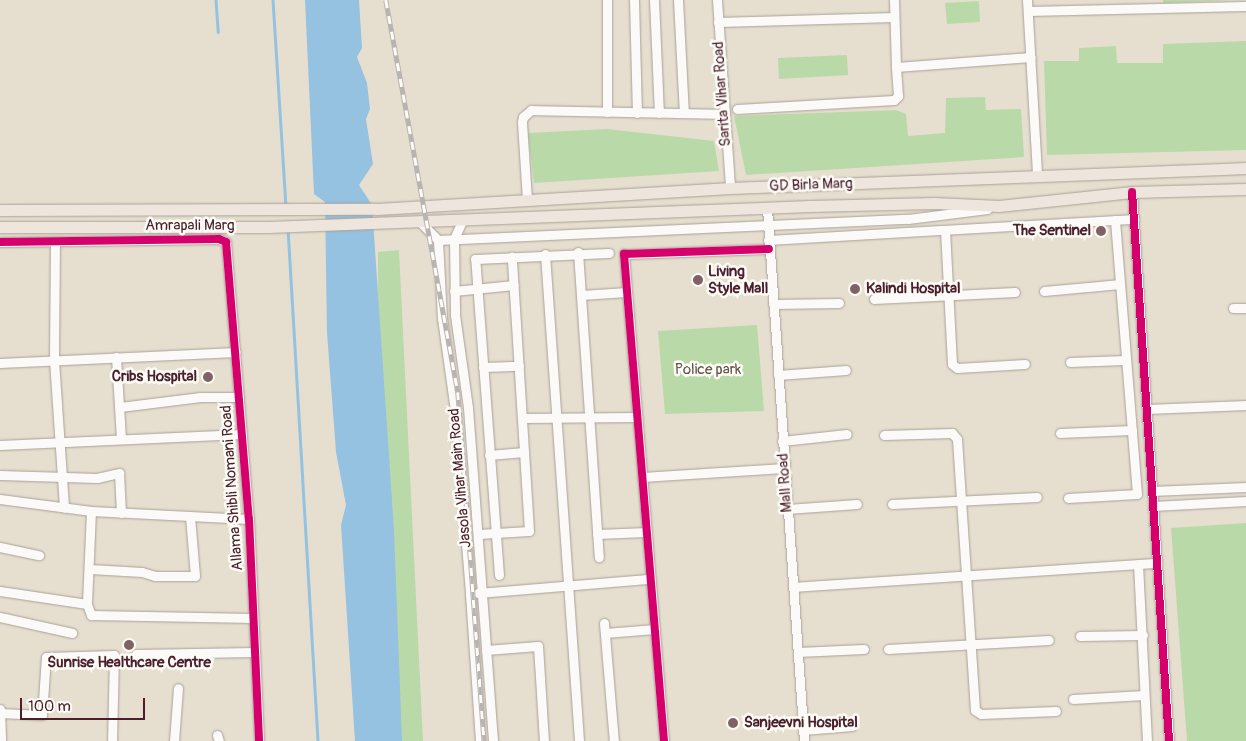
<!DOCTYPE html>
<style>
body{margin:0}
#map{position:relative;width:1246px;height:741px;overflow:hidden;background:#e6dfcf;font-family:Pangolin,sans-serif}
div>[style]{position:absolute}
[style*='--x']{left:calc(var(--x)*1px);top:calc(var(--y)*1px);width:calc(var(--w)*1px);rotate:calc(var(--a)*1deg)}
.green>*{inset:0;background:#bad9a9}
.water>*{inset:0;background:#94c2e0}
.stream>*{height:2.5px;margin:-1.25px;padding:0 1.25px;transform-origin:1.25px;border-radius:1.25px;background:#94c2e0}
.roads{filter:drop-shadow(0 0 1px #aaa099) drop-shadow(0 0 1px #aaa099)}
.minor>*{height:9px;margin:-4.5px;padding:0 4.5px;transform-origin:4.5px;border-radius:4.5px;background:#fbfaf8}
.major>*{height:11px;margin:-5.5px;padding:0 5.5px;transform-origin:5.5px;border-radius:5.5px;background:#eee5dd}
.rail>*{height:4.5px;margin-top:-2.25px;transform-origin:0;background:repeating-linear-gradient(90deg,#fdfcf7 0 8px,#b9b3b2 0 16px);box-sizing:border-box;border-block:1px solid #b9b3b2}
.cycleway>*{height:8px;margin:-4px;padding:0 4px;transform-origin:4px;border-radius:4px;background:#d6006c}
.dots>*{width:14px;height:14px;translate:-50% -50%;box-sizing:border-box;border:2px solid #fdfcf7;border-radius:50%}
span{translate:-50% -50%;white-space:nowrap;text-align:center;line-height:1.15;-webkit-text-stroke:5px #fdfcf7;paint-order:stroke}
.street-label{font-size:15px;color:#4a1f2b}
.poi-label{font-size:15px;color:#4a1f2b;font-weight:700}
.right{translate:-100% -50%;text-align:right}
.left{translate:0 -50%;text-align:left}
.park-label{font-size:15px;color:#615548}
.scale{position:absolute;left:20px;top:698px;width:125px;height:22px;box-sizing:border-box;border:2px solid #4a1f2b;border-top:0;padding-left:6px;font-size:15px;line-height:18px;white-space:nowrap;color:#4a1f2b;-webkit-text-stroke:4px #fdfcf7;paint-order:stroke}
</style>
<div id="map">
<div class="green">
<div style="clip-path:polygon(1163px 0,1230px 0,1163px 3px)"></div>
<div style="clip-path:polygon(979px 1px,980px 22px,947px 24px,945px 3px)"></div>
<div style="clip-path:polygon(1246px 41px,1246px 150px,1047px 155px,1044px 61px,1079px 61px,1079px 48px,1116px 46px,1117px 63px,1163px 63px,1163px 44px)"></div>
<div style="clip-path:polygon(847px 55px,848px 75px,779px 79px,778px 58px)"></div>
<div style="clip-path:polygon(985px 97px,986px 110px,1021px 109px,1024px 157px,746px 175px,734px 116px,896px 110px,906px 114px,908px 136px,945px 133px,946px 98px)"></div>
<div style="clip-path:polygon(607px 129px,714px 141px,719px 171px,534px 183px,528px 133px)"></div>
<div style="clip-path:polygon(399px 250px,423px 741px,400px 741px,377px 500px,378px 252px)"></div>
<div style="clip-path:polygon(757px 325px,764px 411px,665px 414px,658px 331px)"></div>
<div style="clip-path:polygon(1246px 523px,1246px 741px,1187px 741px,1171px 528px)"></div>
</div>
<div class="water">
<div style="clip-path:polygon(305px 0,359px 0,362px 48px,357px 57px,367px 83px,370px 109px,366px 119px,373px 164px,359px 185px,372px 205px,394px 530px,402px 741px,355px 741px,341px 525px,346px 505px,336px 452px,327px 333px,325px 202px,314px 194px)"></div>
</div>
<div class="stream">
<div style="--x:216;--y:0;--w:32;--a:86"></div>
<div style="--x:273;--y:0;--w:205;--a:86.4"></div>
<div style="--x:288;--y:228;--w:514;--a:86.65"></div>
</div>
<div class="roads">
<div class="minor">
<div style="--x:634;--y:0;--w:113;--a:88.5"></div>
<div style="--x:654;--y:0;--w:113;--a:87.5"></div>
<div style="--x:678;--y:0;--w:113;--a:87"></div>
<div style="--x:717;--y:0;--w:188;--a:86"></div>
<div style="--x:894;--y:0;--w:67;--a:88.3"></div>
<div style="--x:1027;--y:0;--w:176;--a:86.7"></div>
<div style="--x:1028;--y:11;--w:218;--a:-1.3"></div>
<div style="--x:718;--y:22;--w:176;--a:-1.6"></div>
<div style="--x:737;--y:109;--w:157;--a:-3.3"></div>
<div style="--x:894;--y:100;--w:6;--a:-45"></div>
<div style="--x:898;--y:96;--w:29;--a:-94"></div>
<div style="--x:896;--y:67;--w:135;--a:-4.2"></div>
<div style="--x:607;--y:112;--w:112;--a:-90"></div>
<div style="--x:1132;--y:192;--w:550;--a:86.14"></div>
<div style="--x:527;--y:200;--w:78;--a:-93.7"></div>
<div style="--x:522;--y:122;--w:5;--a:-79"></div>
<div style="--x:523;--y:117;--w:11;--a:-41"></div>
<div style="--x:531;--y:110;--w:192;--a:1.2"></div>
<div style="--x:767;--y:208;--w:534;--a:86.03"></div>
<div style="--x:462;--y:221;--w:20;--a:114"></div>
<div style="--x:454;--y:239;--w:76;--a:89.2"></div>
<div style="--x:455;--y:315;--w:94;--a:82"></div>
<div style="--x:468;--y:408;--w:334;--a:85.7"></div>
<div style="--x:421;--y:223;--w:24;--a:45"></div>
<div style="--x:438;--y:240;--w:78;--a:87.1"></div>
<div style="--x:442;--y:318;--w:93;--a:82"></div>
<div style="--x:455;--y:410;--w:185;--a:85.3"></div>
<div style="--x:470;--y:594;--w:147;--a:86.1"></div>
<div style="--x:945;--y:230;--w:134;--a:87"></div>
<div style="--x:952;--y:364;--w:6;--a:39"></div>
<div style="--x:957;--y:368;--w:68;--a:-3.4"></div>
<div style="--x:438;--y:240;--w:470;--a:-2.6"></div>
<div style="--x:908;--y:219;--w:80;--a:-7.2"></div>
<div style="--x:768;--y:240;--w:367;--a:-3.3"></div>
<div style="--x:55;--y:241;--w:119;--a:90.5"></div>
<div style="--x:54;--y:360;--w:148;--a:86.1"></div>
<div style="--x:0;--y:242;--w:219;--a:-0.8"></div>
<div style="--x:219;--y:239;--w:8;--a:23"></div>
<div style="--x:226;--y:242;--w:278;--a:85.3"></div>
<div style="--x:249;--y:519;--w:222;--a:87.4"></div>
<div style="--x:578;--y:252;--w:306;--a:86.1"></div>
<div style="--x:545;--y:254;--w:488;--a:86"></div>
<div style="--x:454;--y:291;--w:60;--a:-5.7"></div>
<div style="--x:1044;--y:291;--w:76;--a:-5.3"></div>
<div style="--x:581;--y:295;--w:46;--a:-3.7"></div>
<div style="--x:874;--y:299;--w:141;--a:-2.8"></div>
<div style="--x:773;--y:304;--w:66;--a:-0.9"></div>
<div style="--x:1233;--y:308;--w:13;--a:0"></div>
<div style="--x:116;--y:357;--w:81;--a:86.5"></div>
<div style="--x:1070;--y:362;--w:55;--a:-2.1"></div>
<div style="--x:0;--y:363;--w:236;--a:-2.7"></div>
<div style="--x:483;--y:367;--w:36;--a:-2"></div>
<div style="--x:778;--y:375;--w:68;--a:-4.2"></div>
<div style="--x:120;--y:407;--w:81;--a:-7.1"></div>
<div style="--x:200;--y:397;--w:39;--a:0"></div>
<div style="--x:1147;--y:409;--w:99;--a:-2.3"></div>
<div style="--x:522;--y:418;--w:115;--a:-0.5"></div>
<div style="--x:1060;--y:433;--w:72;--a:-2.4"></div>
<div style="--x:884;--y:435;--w:68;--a:-1.7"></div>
<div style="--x:952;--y:433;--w:8;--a:50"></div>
<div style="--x:957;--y:439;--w:272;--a:86.2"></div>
<div style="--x:975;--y:710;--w:7;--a:34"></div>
<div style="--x:981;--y:714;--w:75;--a:-2.3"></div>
<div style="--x:782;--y:441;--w:65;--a:-6.1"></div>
<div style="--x:0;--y:445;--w:242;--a:-2.6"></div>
<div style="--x:489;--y:455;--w:35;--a:-5"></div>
<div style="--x:0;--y:475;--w:97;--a:1.8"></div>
<div style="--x:97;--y:478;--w:23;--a:-13"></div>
<div style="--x:119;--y:473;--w:40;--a:87.1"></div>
<div style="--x:642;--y:477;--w:142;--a:-3.6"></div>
<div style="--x:1152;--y:491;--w:94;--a:-2.4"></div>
<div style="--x:1068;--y:498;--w:69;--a:-3.3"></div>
<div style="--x:1137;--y:494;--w:275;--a:-94.6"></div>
<div style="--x:0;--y:499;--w:92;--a:7.5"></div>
<div style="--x:91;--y:511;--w:158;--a:2.9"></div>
<div style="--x:892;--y:504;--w:145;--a:-2.8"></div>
<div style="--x:1153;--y:506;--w:93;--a:-3.1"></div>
<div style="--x:787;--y:509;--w:70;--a:-4.1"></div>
<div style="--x:91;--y:511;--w:93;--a:92.5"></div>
<div style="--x:87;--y:604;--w:12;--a:70"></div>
<div style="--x:91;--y:615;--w:162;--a:1.1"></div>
<div style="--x:479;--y:534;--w:50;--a:-3.4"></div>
<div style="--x:529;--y:531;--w:275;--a:-93.6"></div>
<div style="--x:597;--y:534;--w:50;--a:-2.3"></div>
<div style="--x:0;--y:547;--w:40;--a:12"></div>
<div style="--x:1138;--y:564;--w:177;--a:87.1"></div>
<div style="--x:90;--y:569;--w:52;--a:3.3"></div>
<div style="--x:142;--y:572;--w:14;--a:17"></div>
<div style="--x:155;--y:576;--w:40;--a:0"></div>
<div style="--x:195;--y:576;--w:60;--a:-94.8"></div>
<div style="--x:499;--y:575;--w:317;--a:-94.3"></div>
<div style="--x:475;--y:259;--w:134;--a:-2.6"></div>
<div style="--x:793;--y:587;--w:365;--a:-3.8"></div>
<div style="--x:0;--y:591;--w:88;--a:8.5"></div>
<div style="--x:478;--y:593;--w:173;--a:-4.7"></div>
<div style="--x:0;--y:617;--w:74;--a:12.5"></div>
<div style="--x:604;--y:623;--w:118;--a:85.2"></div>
<div style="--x:605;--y:633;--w:50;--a:-4.6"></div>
<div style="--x:1080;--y:636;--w:63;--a:-0.9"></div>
<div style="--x:888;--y:649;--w:161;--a:-3.2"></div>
<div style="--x:486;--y:650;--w:52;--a:-4.4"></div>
<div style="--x:538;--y:646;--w:95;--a:86.4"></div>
<div style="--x:798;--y:652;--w:66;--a:-2.6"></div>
<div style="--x:136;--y:654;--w:119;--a:-1"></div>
<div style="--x:1073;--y:699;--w:71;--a:-3.2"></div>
<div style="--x:0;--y:709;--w:32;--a:88"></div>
<div style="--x:0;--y:713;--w:42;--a:2.7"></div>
<div style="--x:42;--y:715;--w:58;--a:-86.1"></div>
<div style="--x:46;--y:657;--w:68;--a:-1.7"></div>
<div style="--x:114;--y:655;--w:86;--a:91.3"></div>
<div style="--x:803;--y:730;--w:49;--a:-4.7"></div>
<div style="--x:217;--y:735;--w:6;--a:72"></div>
<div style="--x:174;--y:741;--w:53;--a:-85.7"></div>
<div style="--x:664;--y:741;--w:489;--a:-94.7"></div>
<div style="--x:624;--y:254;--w:145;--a:-2"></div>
</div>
<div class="major">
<div style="--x:0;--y:210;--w:377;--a:-0.2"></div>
<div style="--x:377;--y:209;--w:354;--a:-3.4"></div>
<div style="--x:730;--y:188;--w:516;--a:-2.22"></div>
<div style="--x:0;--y:227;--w:268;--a:0"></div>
<div style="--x:268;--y:227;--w:542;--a:-2.22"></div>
<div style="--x:810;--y:206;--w:124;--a:-1.4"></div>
<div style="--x:934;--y:203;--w:65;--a:2.6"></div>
<div style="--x:999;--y:206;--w:134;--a:-6"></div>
<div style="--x:1132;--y:192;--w:114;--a:-1.5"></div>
</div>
</div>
<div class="rail">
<div style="--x:386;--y:0;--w:399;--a:79.6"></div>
<div style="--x:458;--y:392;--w:350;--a:85.7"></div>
</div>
<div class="cycleway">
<div style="--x:1132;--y:192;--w:550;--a:86.14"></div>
<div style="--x:0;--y:242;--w:219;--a:-0.8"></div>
<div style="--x:219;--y:239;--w:8;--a:23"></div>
<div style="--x:226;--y:242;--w:278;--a:85.3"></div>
<div style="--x:249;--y:519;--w:222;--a:87.4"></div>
<div style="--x:664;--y:741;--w:489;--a:-94.7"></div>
<div style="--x:624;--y:254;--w:145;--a:-2"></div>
</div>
<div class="dots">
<div style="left:1101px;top:231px;background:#816264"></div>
<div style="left:698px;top:280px;background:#816264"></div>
<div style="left:855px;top:289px;background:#816264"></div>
<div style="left:208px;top:377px;background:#816264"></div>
<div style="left:129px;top:645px;background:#816264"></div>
<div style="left:733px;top:723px;background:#816264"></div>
</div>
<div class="street-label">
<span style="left:722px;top:94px;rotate:-94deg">Sarita Vihar Road</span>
<span style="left:811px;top:185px;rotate:-2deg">GD Birla Marg</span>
<span style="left:190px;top:226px">Amrapali Marg</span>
<span style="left:460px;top:478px;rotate:-95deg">Jasola Vihar Main Road</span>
<span style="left:785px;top:483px;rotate:-94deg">Mall Road</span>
<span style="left:232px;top:488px;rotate:-94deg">Allama Shibli Nomani Road</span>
</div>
<div class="poi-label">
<span class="right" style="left:1091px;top:231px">The Sentinel</span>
<span class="left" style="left:708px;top:280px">Living<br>Style Mall</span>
<span class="left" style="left:866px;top:289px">Kalindi Hospital</span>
<span class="right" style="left:197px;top:377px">Cribs Hospital</span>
<span style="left:129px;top:663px">Sunrise Healthcare Centre</span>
<span class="left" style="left:744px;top:723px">Sanjeevni Hospital</span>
</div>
<div class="park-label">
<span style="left:708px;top:370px">Police park</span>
</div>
<div class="scale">100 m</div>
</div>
